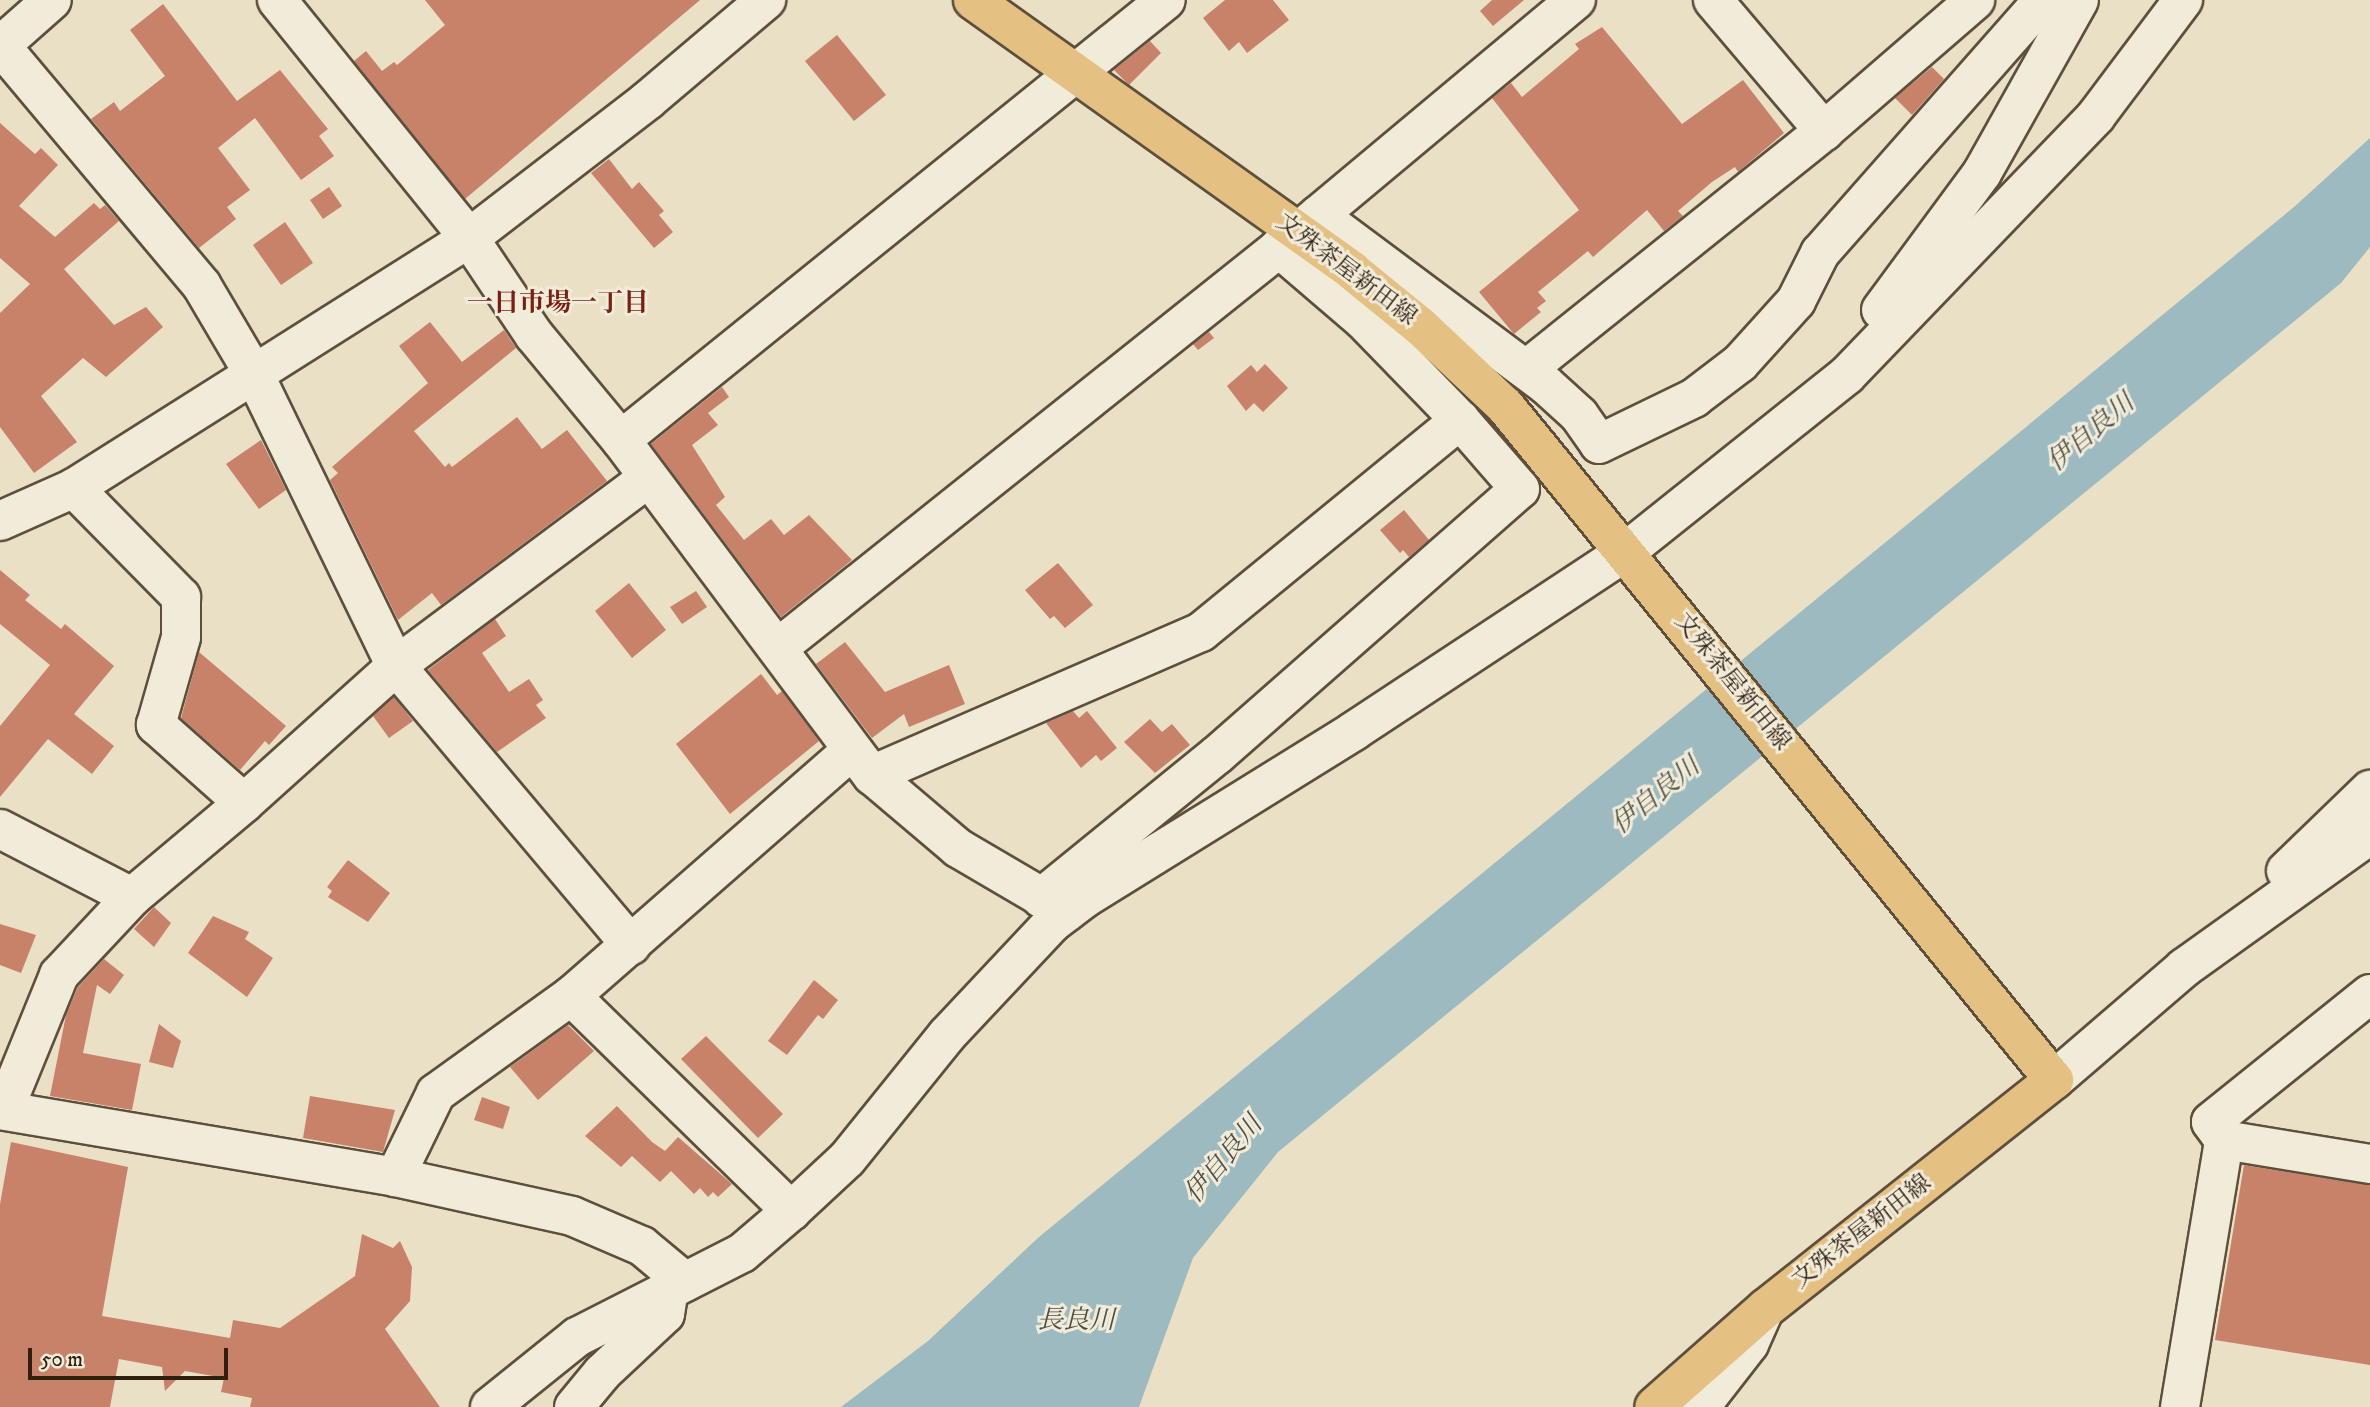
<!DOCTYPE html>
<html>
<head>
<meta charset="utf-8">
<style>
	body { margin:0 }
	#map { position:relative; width:2370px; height:1407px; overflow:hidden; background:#e9e0c6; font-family:"IM FELL DW Pica","Noto Serif JP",serif }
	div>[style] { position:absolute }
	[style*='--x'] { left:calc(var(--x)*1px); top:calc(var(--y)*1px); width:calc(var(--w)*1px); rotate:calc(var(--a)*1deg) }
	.water>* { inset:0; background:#9cbabf }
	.building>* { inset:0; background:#c8826a }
	.roads { filter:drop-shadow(2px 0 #5e4f3c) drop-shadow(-2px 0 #5e4f3c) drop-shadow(0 2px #5e4f3c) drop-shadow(0 -2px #5e4f3c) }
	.minor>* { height:38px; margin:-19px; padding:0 19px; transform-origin:19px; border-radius:19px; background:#f1ebda }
	.major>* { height:38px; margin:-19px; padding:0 19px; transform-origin:19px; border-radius:19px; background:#e4c083 }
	span { translate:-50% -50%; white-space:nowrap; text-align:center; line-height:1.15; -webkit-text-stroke:6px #f1ebda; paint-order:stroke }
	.street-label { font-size:24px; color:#2f1f0e }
	.neighbourhood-label { font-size:26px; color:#7a1f14; font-weight:700 }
	.water-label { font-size:26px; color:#504e43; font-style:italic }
	.scale { position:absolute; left:28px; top:1348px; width:200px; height:32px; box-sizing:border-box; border:4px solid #2f1f0e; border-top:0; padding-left:9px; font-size:21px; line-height:24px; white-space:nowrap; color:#2f1f0e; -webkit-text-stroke:5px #f1ebda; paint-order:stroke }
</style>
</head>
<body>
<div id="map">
	<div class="water">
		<div style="clip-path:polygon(2370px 138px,2370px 247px,2341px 283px,1278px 1152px,1193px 1258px,1139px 1407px,841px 1407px,928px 1341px,1039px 1237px,2294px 207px)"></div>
	</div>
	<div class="building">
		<div style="clip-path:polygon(425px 0,700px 0,465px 199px,354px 61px,366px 51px,382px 71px,394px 62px,397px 65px,445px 25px)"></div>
		<div style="clip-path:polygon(1225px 0,1273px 0,1289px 20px,1247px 53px,1239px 42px,1229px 51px,1203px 18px)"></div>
		<div style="clip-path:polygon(1492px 0,1524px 0,1493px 26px,1480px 11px)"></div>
		<div style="clip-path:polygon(163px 4px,237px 101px,280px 70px,328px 129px,319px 136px,334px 156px,301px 180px,255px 118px,218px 148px,250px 190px,227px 207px,236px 219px,199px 248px,91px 119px,114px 102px,120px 111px,165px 76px,130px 30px)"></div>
		<div style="clip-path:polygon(1602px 27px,1682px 124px,1743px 80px,1784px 133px,1738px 172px,1735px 167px,1712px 182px,1678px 211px,1683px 216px,1664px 231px,1647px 210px,1593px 257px,1588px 251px,1538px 292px,1546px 301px,1537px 308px,1541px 312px,1514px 334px,1479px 292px,1579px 210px,1492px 98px,1511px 83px,1522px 97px,1579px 49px,1575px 44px)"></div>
		<div style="clip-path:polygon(837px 35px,886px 95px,854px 121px,805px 61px)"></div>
		<div style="clip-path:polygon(1150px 41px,1161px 53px,1129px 85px,1114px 70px)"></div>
		<div style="clip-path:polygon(1932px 67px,1944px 79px,1912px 115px,1895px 98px)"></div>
		<div style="clip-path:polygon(0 123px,35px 154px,41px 148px,58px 165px,19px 206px,55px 237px,94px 203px,100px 209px,105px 205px,119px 221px,64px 269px,114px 325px,146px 307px,163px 327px,106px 377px,83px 358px,41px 396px,77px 442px,34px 473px,0 427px,0 313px,30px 284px,0 258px)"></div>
		<div style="clip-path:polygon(609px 159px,632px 189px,639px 182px,664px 211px,659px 215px,673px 232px,654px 248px,591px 173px)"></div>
		<div style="clip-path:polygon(329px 187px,342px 206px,323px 219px,310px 200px)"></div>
		<div style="clip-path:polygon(285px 222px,313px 263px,281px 285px,253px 245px)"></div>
		<div style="clip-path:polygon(430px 322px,462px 362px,504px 330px,516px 348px,414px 431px,445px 467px,449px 463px,452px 467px,517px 417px,542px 449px,567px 430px,607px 481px,441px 605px,432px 593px,398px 620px,330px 480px,338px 473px,332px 467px,428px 383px,399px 346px)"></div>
		<div style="clip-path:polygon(1209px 332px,1214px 338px,1198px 350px,1193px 344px)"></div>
		<div style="clip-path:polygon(1265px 364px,1288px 388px,1263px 412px,1254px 403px,1246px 411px,1227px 386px,1251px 365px,1257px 372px)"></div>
		<div style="clip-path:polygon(722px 387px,729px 397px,708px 413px,718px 425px,692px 445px,725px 497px,716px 505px,744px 540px,771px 519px,784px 535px,809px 515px,852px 560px,781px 617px,651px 444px)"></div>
		<div style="clip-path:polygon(261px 440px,286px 490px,259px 509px,226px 464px)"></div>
		<div style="clip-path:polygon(1404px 510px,1429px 540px,1409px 557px,1403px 550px,1400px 553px,1380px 530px)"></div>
		<div style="clip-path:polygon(1058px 563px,1093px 605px,1065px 628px,1054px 616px,1050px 619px,1025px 590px)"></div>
		<div style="clip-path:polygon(0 570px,30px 595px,25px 600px,61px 629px,65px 624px,114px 666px,74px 714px,114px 746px,92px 774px,48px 739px,0 797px,0 726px,50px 665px,0 624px)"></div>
		<div style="clip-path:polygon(629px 583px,666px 630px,632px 658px,595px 611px)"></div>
		<div style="clip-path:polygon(696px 591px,707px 607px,682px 624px,670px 607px)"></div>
		<div style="clip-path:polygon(495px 619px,506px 636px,482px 653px,509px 692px,529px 679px,543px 700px,536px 705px,546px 718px,497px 752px,428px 670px)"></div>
		<div style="clip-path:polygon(845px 642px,885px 692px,949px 665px,965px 704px,909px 727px,904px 714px,872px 738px,816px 664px)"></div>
		<div style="clip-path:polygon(199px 652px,286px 726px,269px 745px,265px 741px,240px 770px,181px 718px)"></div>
		<div style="clip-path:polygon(761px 674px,777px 695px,782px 691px,819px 741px,730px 814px,676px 744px)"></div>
		<div style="clip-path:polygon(394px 697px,413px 721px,389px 738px,373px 716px)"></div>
		<div style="clip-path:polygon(1073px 711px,1079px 718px,1087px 711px,1117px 748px,1101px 761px,1096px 755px,1081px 768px,1046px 723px)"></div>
		<div style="clip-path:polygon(1150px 719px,1162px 732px,1172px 724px,1190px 745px,1155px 773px,1124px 742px)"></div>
		<div style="clip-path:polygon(348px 860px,390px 893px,368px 922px,328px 897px,332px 891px,327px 887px)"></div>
		<div style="clip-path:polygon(154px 907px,171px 923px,154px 947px,134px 929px)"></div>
		<div style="clip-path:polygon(213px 916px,249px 932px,245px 939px,273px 958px,247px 997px,188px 953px)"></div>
		<div style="clip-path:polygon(0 924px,36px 935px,21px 973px,0 965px)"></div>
		<div style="clip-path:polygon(104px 959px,124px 975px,110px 994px,97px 985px,83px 1053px,141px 1064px,132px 1110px,50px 1096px,66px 1015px,78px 987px)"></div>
		<div style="clip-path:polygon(814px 980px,838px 1000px,823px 1019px,818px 1015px,787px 1055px,768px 1041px)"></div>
		<div style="clip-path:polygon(159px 1024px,181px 1041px,173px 1068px,149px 1062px)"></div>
		<div style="clip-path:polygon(568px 1025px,594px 1051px,538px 1100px,510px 1067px)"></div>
		<div style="clip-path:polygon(706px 1036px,783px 1114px,758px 1138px,681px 1059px)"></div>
		<div style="clip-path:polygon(310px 1096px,395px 1110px,383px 1152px,303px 1138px)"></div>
		<div style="clip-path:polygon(482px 1097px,510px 1107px,503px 1129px,474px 1120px)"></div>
		<div style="clip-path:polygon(617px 1106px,652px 1142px,665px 1151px,678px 1137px,732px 1184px,718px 1197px,713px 1192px,708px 1197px,700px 1188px,694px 1194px,671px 1171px,660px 1182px,632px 1156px,621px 1167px,585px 1136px)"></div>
		<div style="clip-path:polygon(11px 1142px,128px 1167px,102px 1316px,230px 1338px,233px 1320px,280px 1328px,355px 1276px,362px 1234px,393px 1248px,400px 1241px,412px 1267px,410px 1301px,385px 1329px,440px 1407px,250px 1407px,252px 1398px,221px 1392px,224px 1378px,185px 1371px,165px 1391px,162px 1367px,119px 1359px,110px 1407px,0 1407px,0 1204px)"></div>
		<div style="clip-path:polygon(2244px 1165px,2370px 1185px,2370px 1365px,2215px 1340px)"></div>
	</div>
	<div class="roads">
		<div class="minor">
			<div style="--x:277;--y:0;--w:306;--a:51.1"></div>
			<div style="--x:469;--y:238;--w:117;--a:56.2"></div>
			<div style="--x:534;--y:335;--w:136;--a:50.4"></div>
			<div style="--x:621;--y:440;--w:419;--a:53.2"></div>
			<div style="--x:872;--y:775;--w:113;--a:40.3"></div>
			<div style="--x:958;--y:848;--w:126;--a:30.4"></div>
			<div style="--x:1713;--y:0;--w:172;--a:49.7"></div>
			<div style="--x:0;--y:45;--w:314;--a:50"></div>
			<div style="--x:202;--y:286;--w:104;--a:59.5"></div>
			<div style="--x:255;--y:376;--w:322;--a:64.1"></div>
			<div style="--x:396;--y:666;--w:365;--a:49.9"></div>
			<div style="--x:0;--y:46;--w:69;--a:-41.5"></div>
			<div style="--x:1318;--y:215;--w:284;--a:36.7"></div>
			<div style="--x:1546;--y:385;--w:45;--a:42.3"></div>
			<div style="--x:1579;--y:415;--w:35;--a:55"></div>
			<div style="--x:1599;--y:444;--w:106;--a:-25.8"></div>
			<div style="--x:1694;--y:398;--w:58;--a:-37.3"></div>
			<div style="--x:1740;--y:363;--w:84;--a:-47.9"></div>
			<div style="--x:1796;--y:301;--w:54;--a:-63.4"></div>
			<div style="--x:1820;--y:253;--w:337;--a:-48.6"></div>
			<div style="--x:1881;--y:310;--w:170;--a:-53.6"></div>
			<div style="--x:1982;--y:173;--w:198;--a:-60.7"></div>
			<div style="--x:1527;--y:369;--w:381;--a:-38.7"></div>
			<div style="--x:1824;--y:131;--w:200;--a:-40.9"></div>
			<div style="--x:621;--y:440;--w:700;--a:-38.92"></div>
			<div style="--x:0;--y:521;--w:81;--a:-24"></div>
			<div style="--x:74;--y:488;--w:467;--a:-32.3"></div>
			<div style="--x:469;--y:238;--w:226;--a:-37.6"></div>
			<div style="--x:648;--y:100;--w:155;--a:-40.3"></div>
			<div style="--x:779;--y:647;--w:640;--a:-38.59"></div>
			<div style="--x:1279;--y:248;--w:387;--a:-39.9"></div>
			<div style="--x:872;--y:775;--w:359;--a:-23.5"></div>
			<div style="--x:1201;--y:632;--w:335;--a:-39.3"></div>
			<div style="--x:1460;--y:420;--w:139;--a:-134.1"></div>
			<div style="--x:1363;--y:320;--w:111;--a:-139.4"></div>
			<div style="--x:244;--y:803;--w:205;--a:-42"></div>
			<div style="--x:396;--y:666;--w:314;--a:-36.7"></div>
			<div style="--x:0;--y:829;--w:148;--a:27.3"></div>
			<div style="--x:2286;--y:871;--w:117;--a:-44"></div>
			<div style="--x:1041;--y:898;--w:227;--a:-39.1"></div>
			<div style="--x:1217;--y:755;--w:403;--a:-41.3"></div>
			<div style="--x:1520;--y:489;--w:91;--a:-131"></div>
			<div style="--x:2370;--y:994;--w:204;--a:141.2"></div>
			<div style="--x:2211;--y:1122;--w:22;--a:54"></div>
			<div style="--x:2224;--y:1140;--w:148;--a:9.3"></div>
			<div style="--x:571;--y:996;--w:308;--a:44.3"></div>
			<div style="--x:791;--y:1211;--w:76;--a:-42.9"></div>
			<div style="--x:847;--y:1159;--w:159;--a:-51.1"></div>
			<div style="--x:947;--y:1035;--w:154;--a:-46.8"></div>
			<div style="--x:1052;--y:923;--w:41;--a:-37.1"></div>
			<div style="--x:1085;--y:898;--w:317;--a:-31.8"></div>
			<div style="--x:1354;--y:731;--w:323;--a:-33.4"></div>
			<div style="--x:1624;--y:553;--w:285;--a:-38.6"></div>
			<div style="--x:1847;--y:375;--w:359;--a:-46.1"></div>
			<div style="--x:2096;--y:116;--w:145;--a:-53.1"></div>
			<div style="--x:2054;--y:1080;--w:172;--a:-40.7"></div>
			<div style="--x:2184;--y:968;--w:229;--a:-35.6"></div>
			<div style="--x:0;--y:1110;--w:401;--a:9.6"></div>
			<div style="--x:395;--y:1177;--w:181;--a:12.4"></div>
			<div style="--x:572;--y:1216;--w:76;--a:23.2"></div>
			<div style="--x:642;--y:1246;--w:56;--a:39.9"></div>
			<div style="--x:4;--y:1110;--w:146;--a:-67.8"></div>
			<div style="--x:59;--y:975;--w:107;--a:-46.9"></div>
			<div style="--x:132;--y:897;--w:146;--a:-40"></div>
			<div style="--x:244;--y:803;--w:118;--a:-138.4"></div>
			<div style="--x:156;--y:725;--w:91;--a:-74.1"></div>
			<div style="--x:181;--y:637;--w:40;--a:-90"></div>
			<div style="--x:181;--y:597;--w:153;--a:-134.5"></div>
			<div style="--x:395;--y:1177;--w:93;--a:-64"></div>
			<div style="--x:436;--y:1093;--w:166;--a:-35.7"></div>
			<div style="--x:571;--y:996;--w:372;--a:-41.2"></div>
			<div style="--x:490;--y:1407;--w:112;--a:-38.8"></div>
			<div style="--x:577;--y:1337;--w:185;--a:-27"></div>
			<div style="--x:742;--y:1253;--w:65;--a:-40.6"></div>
			<div style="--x:574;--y:1407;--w:44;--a:-50.5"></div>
			<div style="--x:602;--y:1373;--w:86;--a:-43.1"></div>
			<div style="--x:665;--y:1314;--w:24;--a:-81"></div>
			<div style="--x:1700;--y:1407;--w:80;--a:-52.1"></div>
			<div style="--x:1749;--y:1344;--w:34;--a:-66"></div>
			<div style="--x:2180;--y:1407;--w:271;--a:-80.6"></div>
		</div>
		<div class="major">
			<div style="--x:973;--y:0;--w:465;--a:35.5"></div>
			<div style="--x:1351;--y:270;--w:89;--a:39.1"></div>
			<div style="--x:1420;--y:326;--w:117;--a:43.3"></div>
			<div style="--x:1505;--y:406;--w:869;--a:50.84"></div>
			<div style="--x:2054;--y:1080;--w:367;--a:141.6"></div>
			<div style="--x:1766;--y:1308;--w:149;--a:138.5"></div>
		</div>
	</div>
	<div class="street-label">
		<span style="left:1346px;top:270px;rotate:37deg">文殊茶屋新田線</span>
		<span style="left:1732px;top:682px;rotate:51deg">文殊茶屋新田線</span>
		<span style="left:1862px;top:1232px;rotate:-38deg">文殊茶屋新田線</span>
	</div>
	<div class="neighbourhood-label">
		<span style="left:558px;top:304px">一日市場一丁目</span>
	</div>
	<div class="water-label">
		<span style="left:2091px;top:433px;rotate:-40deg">伊自良川</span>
		<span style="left:1656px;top:796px;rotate:-39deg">伊自良川</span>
		<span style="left:1224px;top:1160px;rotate:-50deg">伊自良川</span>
		<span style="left:1076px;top:1321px">長良川</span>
	</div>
	<div class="scale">50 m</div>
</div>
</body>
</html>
